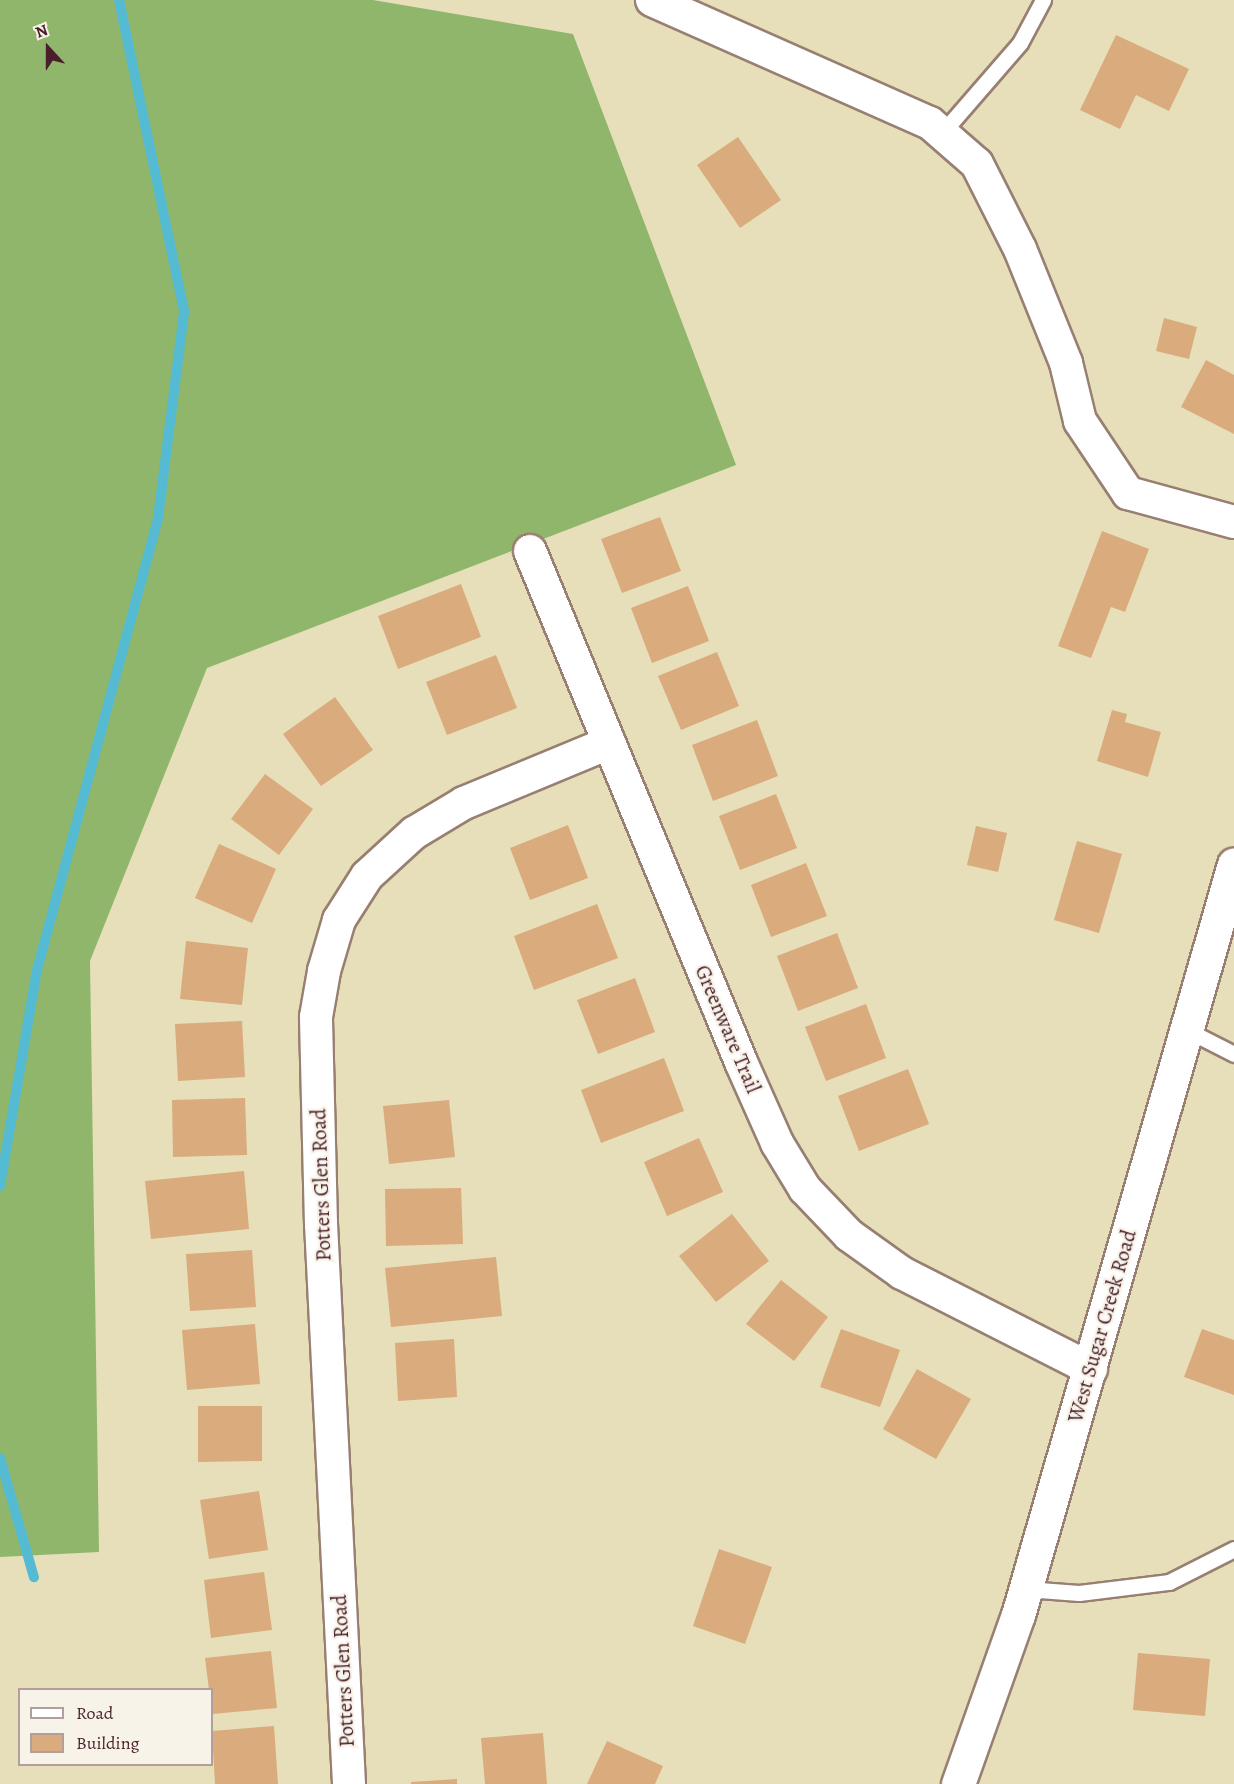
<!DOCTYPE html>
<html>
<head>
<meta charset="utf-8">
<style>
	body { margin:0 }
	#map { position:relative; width:1234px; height:1784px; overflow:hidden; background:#e6dfba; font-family:Alegreya,serif }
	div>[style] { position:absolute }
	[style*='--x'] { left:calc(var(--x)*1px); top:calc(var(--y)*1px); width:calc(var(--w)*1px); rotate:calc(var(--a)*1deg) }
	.forest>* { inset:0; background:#90b66c }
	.stream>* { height:10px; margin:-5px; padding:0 5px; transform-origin:5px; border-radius:5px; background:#55bbd2 }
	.building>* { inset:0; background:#daab7d }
	.roads { filter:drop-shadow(2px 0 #987f72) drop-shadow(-2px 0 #987f72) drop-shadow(0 2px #987f72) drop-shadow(0 -2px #987f72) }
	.lane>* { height:15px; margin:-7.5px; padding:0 7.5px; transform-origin:7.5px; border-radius:7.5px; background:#fff }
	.street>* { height:32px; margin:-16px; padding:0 16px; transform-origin:16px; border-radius:16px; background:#fff }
	.secondary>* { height:33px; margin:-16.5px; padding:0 16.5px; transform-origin:16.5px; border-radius:16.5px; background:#fff }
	span { translate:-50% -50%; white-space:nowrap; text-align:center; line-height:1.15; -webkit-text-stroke:4.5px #f7f3e8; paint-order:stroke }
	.street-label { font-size:21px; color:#4a1f2b }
	.legend { position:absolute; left:18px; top:1688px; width:195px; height:78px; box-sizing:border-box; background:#f7f3e8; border:2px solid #b29e9c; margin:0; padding:8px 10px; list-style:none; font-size:18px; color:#4a1f2b }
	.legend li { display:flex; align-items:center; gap:12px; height:30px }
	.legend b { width:30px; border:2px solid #b29e9c }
	.north { position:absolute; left:18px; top:18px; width:60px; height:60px; -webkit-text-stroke:4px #f7f3e8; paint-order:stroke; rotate:339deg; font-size:16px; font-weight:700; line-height:24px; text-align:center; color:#4a1f2b }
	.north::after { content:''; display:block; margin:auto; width:21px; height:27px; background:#4a1f2b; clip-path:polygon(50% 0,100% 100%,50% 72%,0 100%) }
</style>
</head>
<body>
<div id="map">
	<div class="forest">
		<div style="clip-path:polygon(0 0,373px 0,573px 34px,736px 465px,207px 668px,90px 961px,99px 1552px,0 1557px)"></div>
	</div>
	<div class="stream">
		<div style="--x:0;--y:1186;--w:219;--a:-80.3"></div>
		<div style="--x:37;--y:970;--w:468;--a:-75"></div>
		<div style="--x:158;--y:518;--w:209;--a:-82.8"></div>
		<div style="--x:184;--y:311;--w:318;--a:-101.8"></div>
		<div style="--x:0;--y:1458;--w:124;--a:74.1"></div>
	</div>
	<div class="building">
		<div style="clip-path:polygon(1116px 35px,1189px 69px,1169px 111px,1136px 95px,1120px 129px,1080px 110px)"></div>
		<div style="clip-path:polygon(738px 137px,781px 200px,740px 228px,697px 165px)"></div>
		<div style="clip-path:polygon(1164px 318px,1197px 327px,1189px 359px,1156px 351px)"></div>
		<div style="clip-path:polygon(1206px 360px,1234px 375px,1234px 434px,1181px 407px)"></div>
		<div style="clip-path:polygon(660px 517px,681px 571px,622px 593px,601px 539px)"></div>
		<div style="clip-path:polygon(1102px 531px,1149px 549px,1125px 612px,1111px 607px,1091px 658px,1058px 646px)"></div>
		<div style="clip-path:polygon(461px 584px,481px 637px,398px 669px,378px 616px)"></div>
		<div style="clip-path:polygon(688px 586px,709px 641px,652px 663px,631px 608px)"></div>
		<div style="clip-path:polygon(717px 652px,739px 706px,681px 730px,658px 676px)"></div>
		<div style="clip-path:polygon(496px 655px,517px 708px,447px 735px,426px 682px)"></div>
		<div style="clip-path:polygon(335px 697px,373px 750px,321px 786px,283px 734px)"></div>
		<div style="clip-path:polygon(1112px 710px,1127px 714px,1125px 722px,1161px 732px,1148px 777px,1097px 761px)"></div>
		<div style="clip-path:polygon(757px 720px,778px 776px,713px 801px,692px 745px)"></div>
		<div style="clip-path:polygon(265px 774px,313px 809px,279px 855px,231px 819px)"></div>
		<div style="clip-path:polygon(776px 794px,797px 848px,740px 870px,719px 816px)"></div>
		<div style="clip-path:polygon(568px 825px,588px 878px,530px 900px,510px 848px)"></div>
		<div style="clip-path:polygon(976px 826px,1007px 833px,998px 872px,967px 865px)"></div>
		<div style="clip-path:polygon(1077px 841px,1122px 854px,1099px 933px,1054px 920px)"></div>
		<div style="clip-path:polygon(219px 844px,276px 869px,252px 923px,195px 898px)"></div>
		<div style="clip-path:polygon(806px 863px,827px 916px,771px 937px,751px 885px)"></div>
		<div style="clip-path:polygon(597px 904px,618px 958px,534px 990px,514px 936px)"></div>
		<div style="clip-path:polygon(837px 933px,858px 988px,798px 1011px,777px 956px)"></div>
		<div style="clip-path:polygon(186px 941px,248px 948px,242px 1005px,180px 999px)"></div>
		<div style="clip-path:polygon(635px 978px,655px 1032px,598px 1054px,577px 1000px)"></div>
		<div style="clip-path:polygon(866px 1004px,886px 1058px,826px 1081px,805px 1027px)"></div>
		<div style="clip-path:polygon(242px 1021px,245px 1077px,178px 1081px,175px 1024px)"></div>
		<div style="clip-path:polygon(664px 1058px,684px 1111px,601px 1143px,581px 1090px)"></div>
		<div style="clip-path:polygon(908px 1069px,929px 1124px,859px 1151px,838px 1096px)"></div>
		<div style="clip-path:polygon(245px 1098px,247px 1155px,173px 1157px,172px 1100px)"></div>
		<div style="clip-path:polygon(449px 1100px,455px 1157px,389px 1164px,383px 1106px)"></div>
		<div style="clip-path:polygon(699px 1138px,723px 1192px,667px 1216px,644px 1162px)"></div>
		<div style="clip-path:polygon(244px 1171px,249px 1229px,151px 1239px,145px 1181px)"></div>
		<div style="clip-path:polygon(461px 1188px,463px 1244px,386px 1246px,385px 1189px)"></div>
		<div style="clip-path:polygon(732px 1214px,769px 1261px,716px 1302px,679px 1256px)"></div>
		<div style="clip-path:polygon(252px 1250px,256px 1307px,190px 1311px,186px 1254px)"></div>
		<div style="clip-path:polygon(496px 1257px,502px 1316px,391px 1327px,385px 1268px)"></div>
		<div style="clip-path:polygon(781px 1280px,828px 1317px,794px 1361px,746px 1324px)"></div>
		<div style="clip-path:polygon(255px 1324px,260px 1384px,187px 1390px,182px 1330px)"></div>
		<div style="clip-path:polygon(841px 1329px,900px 1350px,880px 1407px,820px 1387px)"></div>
		<div style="clip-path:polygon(1202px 1329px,1234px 1340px,1234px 1395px,1184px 1377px)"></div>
		<div style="clip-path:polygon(454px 1339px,457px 1397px,398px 1401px,395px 1343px)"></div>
		<div style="clip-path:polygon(917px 1369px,971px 1399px,936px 1459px,883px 1429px)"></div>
		<div style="clip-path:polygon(198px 1406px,262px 1406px,262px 1461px,198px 1462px)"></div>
		<div style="clip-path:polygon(259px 1491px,268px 1550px,209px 1559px,200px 1500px)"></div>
		<div style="clip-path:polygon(719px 1549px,772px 1567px,745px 1644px,693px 1626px)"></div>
		<div style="clip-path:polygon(264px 1572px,272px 1630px,211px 1638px,204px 1580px)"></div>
		<div style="clip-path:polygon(271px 1651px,277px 1708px,212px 1714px,205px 1658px)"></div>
		<div style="clip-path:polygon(1138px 1653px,1210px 1659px,1205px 1716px,1133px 1710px)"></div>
		<div style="clip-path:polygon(274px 1726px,278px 1784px,215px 1784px,212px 1731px)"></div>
		<div style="clip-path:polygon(543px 1733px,547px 1784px,485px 1784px,481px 1738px)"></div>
		<div style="clip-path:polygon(607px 1741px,663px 1766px,655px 1784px,587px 1784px)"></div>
		<div style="clip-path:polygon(457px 1779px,457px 1784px,411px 1784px,411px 1782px)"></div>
	</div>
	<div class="roads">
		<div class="lane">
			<div style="--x:942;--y:133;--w:119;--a:-49.1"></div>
			<div style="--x:1020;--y:43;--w:49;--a:-61.9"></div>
			<div style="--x:1185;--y:1029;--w:55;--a:27"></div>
			<div style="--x:1026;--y:1589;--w:53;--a:4.3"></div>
			<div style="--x:1079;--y:1593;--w:91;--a:-7"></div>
			<div style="--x:1169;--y:1582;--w:73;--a:-26.9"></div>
		</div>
		<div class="street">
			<div style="--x:652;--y:0;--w:304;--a:23.9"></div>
			<div style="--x:930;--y:123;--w:62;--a:41.1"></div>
			<div style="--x:977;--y:164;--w:95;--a:63.2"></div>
			<div style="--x:1020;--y:249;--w:123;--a:68"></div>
			<div style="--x:1066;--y:363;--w:60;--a:76.4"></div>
			<div style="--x:1080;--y:421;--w:87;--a:56.3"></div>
			<div style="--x:1128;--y:493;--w:110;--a:15.3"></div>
			<div style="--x:530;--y:551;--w:553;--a:67.56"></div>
			<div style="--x:741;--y:1062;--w:89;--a:66"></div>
			<div style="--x:777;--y:1143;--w:54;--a:58.7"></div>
			<div style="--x:805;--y:1189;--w:64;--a:46.3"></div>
			<div style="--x:849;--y:1235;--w:65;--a:35.6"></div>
			<div style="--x:902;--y:1273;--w:212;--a:26.9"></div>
			<div style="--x:349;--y:1784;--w:561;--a:-92.86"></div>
			<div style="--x:321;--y:1224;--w:207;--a:-91.4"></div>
			<div style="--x:316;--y:1017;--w:47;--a:-80.1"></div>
			<div style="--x:324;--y:971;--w:53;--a:-73.6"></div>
			<div style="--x:339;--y:920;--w:52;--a:-57.5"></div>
			<div style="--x:367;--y:876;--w:64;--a:-42.5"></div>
			<div style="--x:414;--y:833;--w:58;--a:-31"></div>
			<div style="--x:464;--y:803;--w:157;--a:-22.5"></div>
		</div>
		<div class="secondary">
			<div style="--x:958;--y:1784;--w:179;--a:-70.5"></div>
			<div style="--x:1018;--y:1615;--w:781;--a:-73.95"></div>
		</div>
	</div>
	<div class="street-label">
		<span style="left:728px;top:1029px;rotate:67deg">Greenware Trail</span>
		<span style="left:321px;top:1185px;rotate:-92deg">Potters Glen Road</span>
		<span style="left:1102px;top:1326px;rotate:-74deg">West Sugar Creek Road</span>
		<span style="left:343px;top:1671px;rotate:-93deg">Potters Glen Road</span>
	</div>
	<ul class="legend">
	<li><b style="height:8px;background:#fff"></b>Road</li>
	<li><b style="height:16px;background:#daab7d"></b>Building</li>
	</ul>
	<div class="north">N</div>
</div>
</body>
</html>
